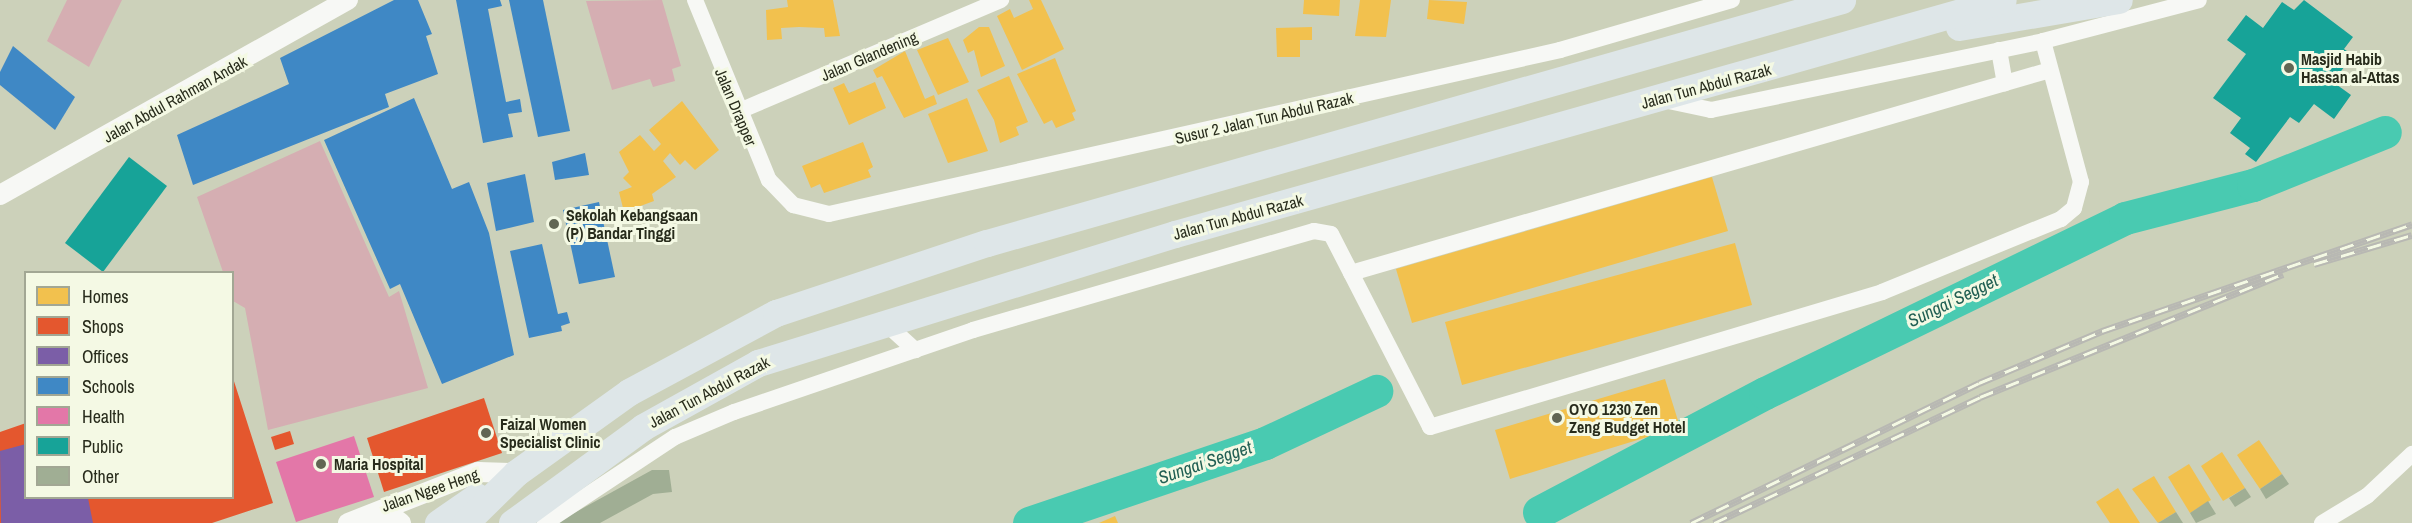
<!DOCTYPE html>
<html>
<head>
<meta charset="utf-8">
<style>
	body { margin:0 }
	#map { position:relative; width:2412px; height:523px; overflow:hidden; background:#ccd1ba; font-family:"Archivo Narrow",sans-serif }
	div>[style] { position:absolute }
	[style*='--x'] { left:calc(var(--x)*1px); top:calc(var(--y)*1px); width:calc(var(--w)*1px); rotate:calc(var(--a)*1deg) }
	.green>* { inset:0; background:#d5aeb2 }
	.homes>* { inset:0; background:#f2c14e }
	.shops>* { inset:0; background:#e4572e }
	.offices>* { inset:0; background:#7b5ea7 }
	.schools>* { inset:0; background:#3f88c5 }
	.health>* { inset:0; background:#e377a8 }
	.public>* { inset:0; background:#17a398 }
	.river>* { height:33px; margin:-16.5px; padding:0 16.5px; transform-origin:16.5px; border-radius:16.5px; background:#49cab1 }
	.building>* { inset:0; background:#a0ae94 }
	.minor>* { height:16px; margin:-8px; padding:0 8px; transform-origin:8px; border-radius:8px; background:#f7f8f5 }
	.tertiary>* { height:20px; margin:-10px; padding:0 10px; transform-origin:10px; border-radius:10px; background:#f7f8f5 }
	.trunk>* { height:27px; margin:-13.5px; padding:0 13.5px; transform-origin:13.5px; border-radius:13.5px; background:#dee6e8 }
	.rail>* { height:7px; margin-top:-3.5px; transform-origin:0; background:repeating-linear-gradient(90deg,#f4f9e4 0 14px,#b8b8b3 0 28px); box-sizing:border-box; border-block:2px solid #b8b8b3 }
	.dots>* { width:16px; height:16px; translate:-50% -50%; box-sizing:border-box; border:3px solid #f4f9e4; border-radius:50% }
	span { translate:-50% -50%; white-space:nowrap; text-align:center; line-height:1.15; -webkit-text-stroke:6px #f4f9e4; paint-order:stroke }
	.street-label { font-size:16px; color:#282c1c }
	.poi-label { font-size:16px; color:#282c1c; font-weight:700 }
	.left { translate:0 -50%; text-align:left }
	.water-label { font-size:18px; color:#215f53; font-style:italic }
	.legend { position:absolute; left:24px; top:271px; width:210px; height:228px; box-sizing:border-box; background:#f4f9e4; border:2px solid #a2a794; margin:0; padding:8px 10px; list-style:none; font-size:18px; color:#282c1c }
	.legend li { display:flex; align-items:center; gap:12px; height:30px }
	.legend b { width:30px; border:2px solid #a2a794 }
</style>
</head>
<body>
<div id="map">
	<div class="green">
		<div style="clip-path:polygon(67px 0,122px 0,89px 67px,47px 41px)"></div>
		<div style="clip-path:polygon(662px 0,681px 66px,672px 69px,675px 81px,653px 87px,650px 79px,612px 90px,586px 1px)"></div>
		<div style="clip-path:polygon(320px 141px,389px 297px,399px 291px,428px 388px,268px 430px,245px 308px,233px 301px,232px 272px,223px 272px,197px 197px)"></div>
	</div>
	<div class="homes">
		<div style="clip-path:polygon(787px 0,833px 0,840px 36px,825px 37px,824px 28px,799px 27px,781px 28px,782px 39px,767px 40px,766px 10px,788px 7px)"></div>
		<div style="clip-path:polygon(1029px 0,1041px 0,1064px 49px,1022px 70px,997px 16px,1010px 9px,1014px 18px,1033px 9px)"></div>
		<div style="clip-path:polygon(1304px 0,1340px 0,1339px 16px,1303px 14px)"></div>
		<div style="clip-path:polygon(1360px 0,1391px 0,1386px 37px,1355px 36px)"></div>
		<div style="clip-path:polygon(1429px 0,1467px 2px,1464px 24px,1427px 19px)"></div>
		<div style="clip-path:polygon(979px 27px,989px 27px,1005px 66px,981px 77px,974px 50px,968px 53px,963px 40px)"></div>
		<div style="clip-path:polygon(1312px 27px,1312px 40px,1300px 40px,1300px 57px,1277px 57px,1276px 28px)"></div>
		<div style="clip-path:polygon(948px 38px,969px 82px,938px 95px,917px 50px)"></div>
		<div style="clip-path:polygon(905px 51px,925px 99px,934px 95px,937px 104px,904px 118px,882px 76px,877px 78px,873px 70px)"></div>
		<div style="clip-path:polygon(1055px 58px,1076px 111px,1072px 113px,1075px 120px,1056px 128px,1052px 120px,1044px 124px,1017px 74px)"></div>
		<div style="clip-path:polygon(1009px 76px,1028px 122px,1016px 127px,1019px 135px,1000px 143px,994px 120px,977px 90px)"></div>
		<div style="clip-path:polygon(875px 82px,886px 108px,849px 125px,833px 88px,844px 83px,849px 93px)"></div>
		<div style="clip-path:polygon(967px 98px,988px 151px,948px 163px,928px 114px)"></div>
		<div style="clip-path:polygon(682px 101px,719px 150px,695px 170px,685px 160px,680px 165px,670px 153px,663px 161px,676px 177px,652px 194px,654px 201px,624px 212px,619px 192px,632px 187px,623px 178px,629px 172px,619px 152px,640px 135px,654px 151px,661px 144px,649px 130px)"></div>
		<div style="clip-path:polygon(863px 142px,873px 167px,868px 170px,871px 177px,824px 193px,820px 184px,811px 188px,802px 166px)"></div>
		<div style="clip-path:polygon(1712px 177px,1728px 231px,1412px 323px,1396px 269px)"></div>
		<div style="clip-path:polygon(1735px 243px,1752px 305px,1462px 385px,1445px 322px)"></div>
		<div style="clip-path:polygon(1665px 379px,1680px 427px,1510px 479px,1495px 430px)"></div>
		<div style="clip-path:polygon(232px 406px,249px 454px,232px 489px)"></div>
		<div style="clip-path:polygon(2259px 440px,2282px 474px,2260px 489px,2237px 455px)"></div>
		<div style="clip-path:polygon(2222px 452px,2245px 488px,2223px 501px,2201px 466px)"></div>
		<div style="clip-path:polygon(2189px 464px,2211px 500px,2190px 513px,2168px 477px)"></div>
		<div style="clip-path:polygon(2154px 476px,2176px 512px,2158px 523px,2132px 489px)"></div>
		<div style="clip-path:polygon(2118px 488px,2140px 523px,2110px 523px,2096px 502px)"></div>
		<div style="clip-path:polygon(171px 498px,228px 498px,219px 516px,194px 523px,185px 523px,179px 509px,167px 504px)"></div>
		<div style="clip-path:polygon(1115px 516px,1118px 523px,1099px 523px)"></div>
	</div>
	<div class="shops">
		<div style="clip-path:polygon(232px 375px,273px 503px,212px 523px,0 523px,0 432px,26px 423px,26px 498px,232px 498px)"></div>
		<div style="clip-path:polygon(484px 398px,502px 453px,384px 492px,367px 438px)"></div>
		<div style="clip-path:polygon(290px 431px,294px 444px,275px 450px,271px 437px)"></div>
	</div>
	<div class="offices">
		<div style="clip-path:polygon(26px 444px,26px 498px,88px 498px,93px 523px,1px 523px,0 451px)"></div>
	</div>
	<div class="schools">
		<div style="clip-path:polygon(394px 0,418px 0,432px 34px,426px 36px,438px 74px,385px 94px,389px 107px,193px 185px,177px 135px,289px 84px,280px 58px)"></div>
		<div style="clip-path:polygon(456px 0,500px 0,502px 6px,488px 9px,506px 102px,520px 99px,522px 112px,508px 114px,513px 137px,483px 143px)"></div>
		<div style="clip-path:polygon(509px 0,543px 0,570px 131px,538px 137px)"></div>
		<div style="clip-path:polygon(13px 46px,75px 97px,55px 130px,0 85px,0 72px)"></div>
		<div style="clip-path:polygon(414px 98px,452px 189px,469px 182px,489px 233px,514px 355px,442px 384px,400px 284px,390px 289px,324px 140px)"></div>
		<div style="clip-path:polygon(585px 153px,589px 175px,555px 180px,552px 162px)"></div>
		<div style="clip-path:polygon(525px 174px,534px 222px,496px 231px,487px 183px)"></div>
		<div style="clip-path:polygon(599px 202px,615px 277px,579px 284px,563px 210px)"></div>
		<div style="clip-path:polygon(542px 244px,558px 314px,567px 312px,570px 323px,561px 326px,562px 331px,529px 338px,510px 251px)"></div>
	</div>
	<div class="health">
		<div style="clip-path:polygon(354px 436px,374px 497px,296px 522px,276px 462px)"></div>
	</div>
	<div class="public">
		<div style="clip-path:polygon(2304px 0,2353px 37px,2344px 49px,2353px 55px,2333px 82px,2351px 95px,2334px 119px,2314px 104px,2299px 123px,2290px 117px,2256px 162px,2245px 154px,2250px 148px,2230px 133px,2241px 118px,2213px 98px,2246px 54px,2227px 40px,2246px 15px,2263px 28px,2282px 2px,2294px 10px)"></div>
		<div style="clip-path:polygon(129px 157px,167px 186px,103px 272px,65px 243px)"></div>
	</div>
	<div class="river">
		<div style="--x:1539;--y:512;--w:255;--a:-27.8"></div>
		<div style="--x:1765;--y:393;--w:400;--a:-25.9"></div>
		<div style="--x:2125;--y:218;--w:132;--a:-14.5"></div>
		<div style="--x:2253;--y:185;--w:142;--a:-21.9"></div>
		<div style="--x:1029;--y:523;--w:249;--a:-18.7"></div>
		<div style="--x:1265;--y:443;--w:123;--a:-25.1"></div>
	</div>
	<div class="building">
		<div style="clip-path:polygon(652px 470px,669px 470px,672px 492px,653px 494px,600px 523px,556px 523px)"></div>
		<div style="clip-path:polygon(2282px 474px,2289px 484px,2266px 499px,2260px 489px)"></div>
		<div style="clip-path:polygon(2245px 488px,2251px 497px,2235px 507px,2229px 498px)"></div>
		<div style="clip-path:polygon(2208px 501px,2216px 514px,2196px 523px,2190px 513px)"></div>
		<div style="clip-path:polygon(2176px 512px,2183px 523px,2158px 523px)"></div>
	</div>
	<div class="minor">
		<div style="--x:695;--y:0;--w:195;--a:67.7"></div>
		<div style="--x:769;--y:180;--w:35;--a:46"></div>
		<div style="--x:793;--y:205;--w:37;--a:14"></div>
		<div style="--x:829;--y:214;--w:749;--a:-12.64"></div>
		<div style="--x:1560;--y:50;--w:179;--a:-16.2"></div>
		<div style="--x:1999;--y:50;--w:34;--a:80"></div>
		<div style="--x:1659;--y:99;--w:53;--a:11.9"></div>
		<div style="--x:1711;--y:110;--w:339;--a:-11.7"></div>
		<div style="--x:2043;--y:41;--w:161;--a:-14.7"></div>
		<div style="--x:737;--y:112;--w:287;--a:-23"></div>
		<div style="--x:1351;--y:273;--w:728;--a:-16.19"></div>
		<div style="--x:882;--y:320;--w:45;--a:42.3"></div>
		<div style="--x:545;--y:523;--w:156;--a:-33.5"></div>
		<div style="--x:675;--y:437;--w:64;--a:-23"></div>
		<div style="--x:734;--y:412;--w:253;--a:-18.9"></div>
		<div style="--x:973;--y:330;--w:355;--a:-16.2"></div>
		<div style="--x:1314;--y:231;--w:17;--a:10"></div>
		<div style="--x:1331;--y:234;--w:217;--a:62.8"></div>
		<div style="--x:1430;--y:427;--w:472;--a:-16.6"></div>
		<div style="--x:1882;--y:292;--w:193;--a:-22.2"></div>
		<div style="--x:2061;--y:219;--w:17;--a:-40"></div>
		<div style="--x:2074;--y:208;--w:27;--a:-75"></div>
		<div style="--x:2081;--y:182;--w:146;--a:-105.1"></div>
		<div style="--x:2322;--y:523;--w:52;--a:-31"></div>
		<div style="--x:2367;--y:496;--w:62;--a:-43"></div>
	</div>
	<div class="tertiary">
		<div style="--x:0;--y:195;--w:399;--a:-29.3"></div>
		<div style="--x:367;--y:518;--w:26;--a:-2"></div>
		<div style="--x:393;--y:517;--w:10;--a:37"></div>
		<div style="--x:348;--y:523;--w:140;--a:-21.4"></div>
		<div style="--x:478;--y:472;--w:38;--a:2"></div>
	</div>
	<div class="trunk">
		<div style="--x:1959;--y:27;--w:162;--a:-9.6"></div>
		<div style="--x:438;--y:523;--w:47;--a:-34.7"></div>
		<div style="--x:465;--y:523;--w:71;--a:-44.4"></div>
		<div style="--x:516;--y:473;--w:139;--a:-35.6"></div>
		<div style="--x:629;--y:392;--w:167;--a:-28.3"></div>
		<div style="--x:776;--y:313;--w:222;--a:-18.4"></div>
		<div style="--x:987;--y:243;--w:889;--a:-15.87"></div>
		<div style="--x:512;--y:523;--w:162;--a:-36.2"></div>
		<div style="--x:643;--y:427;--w:132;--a:-29.1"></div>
		<div style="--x:758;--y:363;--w:436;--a:-17.2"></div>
		<div style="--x:1175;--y:234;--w:860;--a:-15.78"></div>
	</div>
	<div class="rail">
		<div style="--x:2314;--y:264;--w:102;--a:-16.5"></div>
		<div style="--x:1691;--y:523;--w:320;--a:-25.9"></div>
		<div style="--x:1979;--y:383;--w:134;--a:-22.9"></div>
		<div style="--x:2102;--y:331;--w:328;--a:-19"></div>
		<div style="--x:1714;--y:523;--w:294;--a:-25.3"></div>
		<div style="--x:1980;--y:397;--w:327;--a:-22.1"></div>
	</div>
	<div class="dots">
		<div style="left:2289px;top:68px;background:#616653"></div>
		<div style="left:554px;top:224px;background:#616653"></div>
		<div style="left:1557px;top:418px;background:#616653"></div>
		<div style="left:486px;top:433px;background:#616653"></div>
		<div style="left:321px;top:464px;background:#616653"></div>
	</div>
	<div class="street-label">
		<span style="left:869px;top:56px;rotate:-23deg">Jalan Glandening</span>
		<span style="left:1706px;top:86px;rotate:-15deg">Jalan Tun Abdul Razak</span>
		<span style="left:175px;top:99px;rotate:-29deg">Jalan Abdul Rahman Andak</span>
		<span style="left:736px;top:107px;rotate:67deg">Jalan Drapper</span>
		<span style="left:1264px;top:118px;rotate:-13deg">Susur 2 Jalan Tun Abdul Razak</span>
		<span style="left:1238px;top:217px;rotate:-15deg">Jalan Tun Abdul Razak</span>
		<span style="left:709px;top:392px;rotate:-28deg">Jalan Tun Abdul Razak</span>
		<span style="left:430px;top:490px;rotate:-19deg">Jalan Ngee Heng</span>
	</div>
	<div class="poi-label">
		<span class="left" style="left:2301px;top:68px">Masjid Habib<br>Hassan al-Attas</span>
		<span class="left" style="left:566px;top:224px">Sekolah Kebangsaan<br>(P) Bandar Tinggi</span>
		<span class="left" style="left:1569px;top:418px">OYO 1230 Zen<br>Zeng Budget Hotel</span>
		<span class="left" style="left:500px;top:433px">Faizal Women<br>Specialist Clinic</span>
		<span class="left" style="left:334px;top:464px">Maria Hospital</span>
	</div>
	<div class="water-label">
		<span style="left:1953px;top:301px;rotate:-26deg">Sungai Segget</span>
		<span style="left:1205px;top:463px;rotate:-19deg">Sungai Segget</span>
	</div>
	<ul class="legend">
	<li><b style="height:16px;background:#f2c14e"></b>Homes</li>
	<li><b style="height:16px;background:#e4572e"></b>Shops</li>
	<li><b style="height:16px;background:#7b5ea7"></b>Offices</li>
	<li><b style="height:16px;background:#3f88c5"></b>Schools</li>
	<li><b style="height:16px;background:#e377a8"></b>Health</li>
	<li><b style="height:16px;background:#17a398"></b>Public</li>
	<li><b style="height:16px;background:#a0ae94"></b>Other</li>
	</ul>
</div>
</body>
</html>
